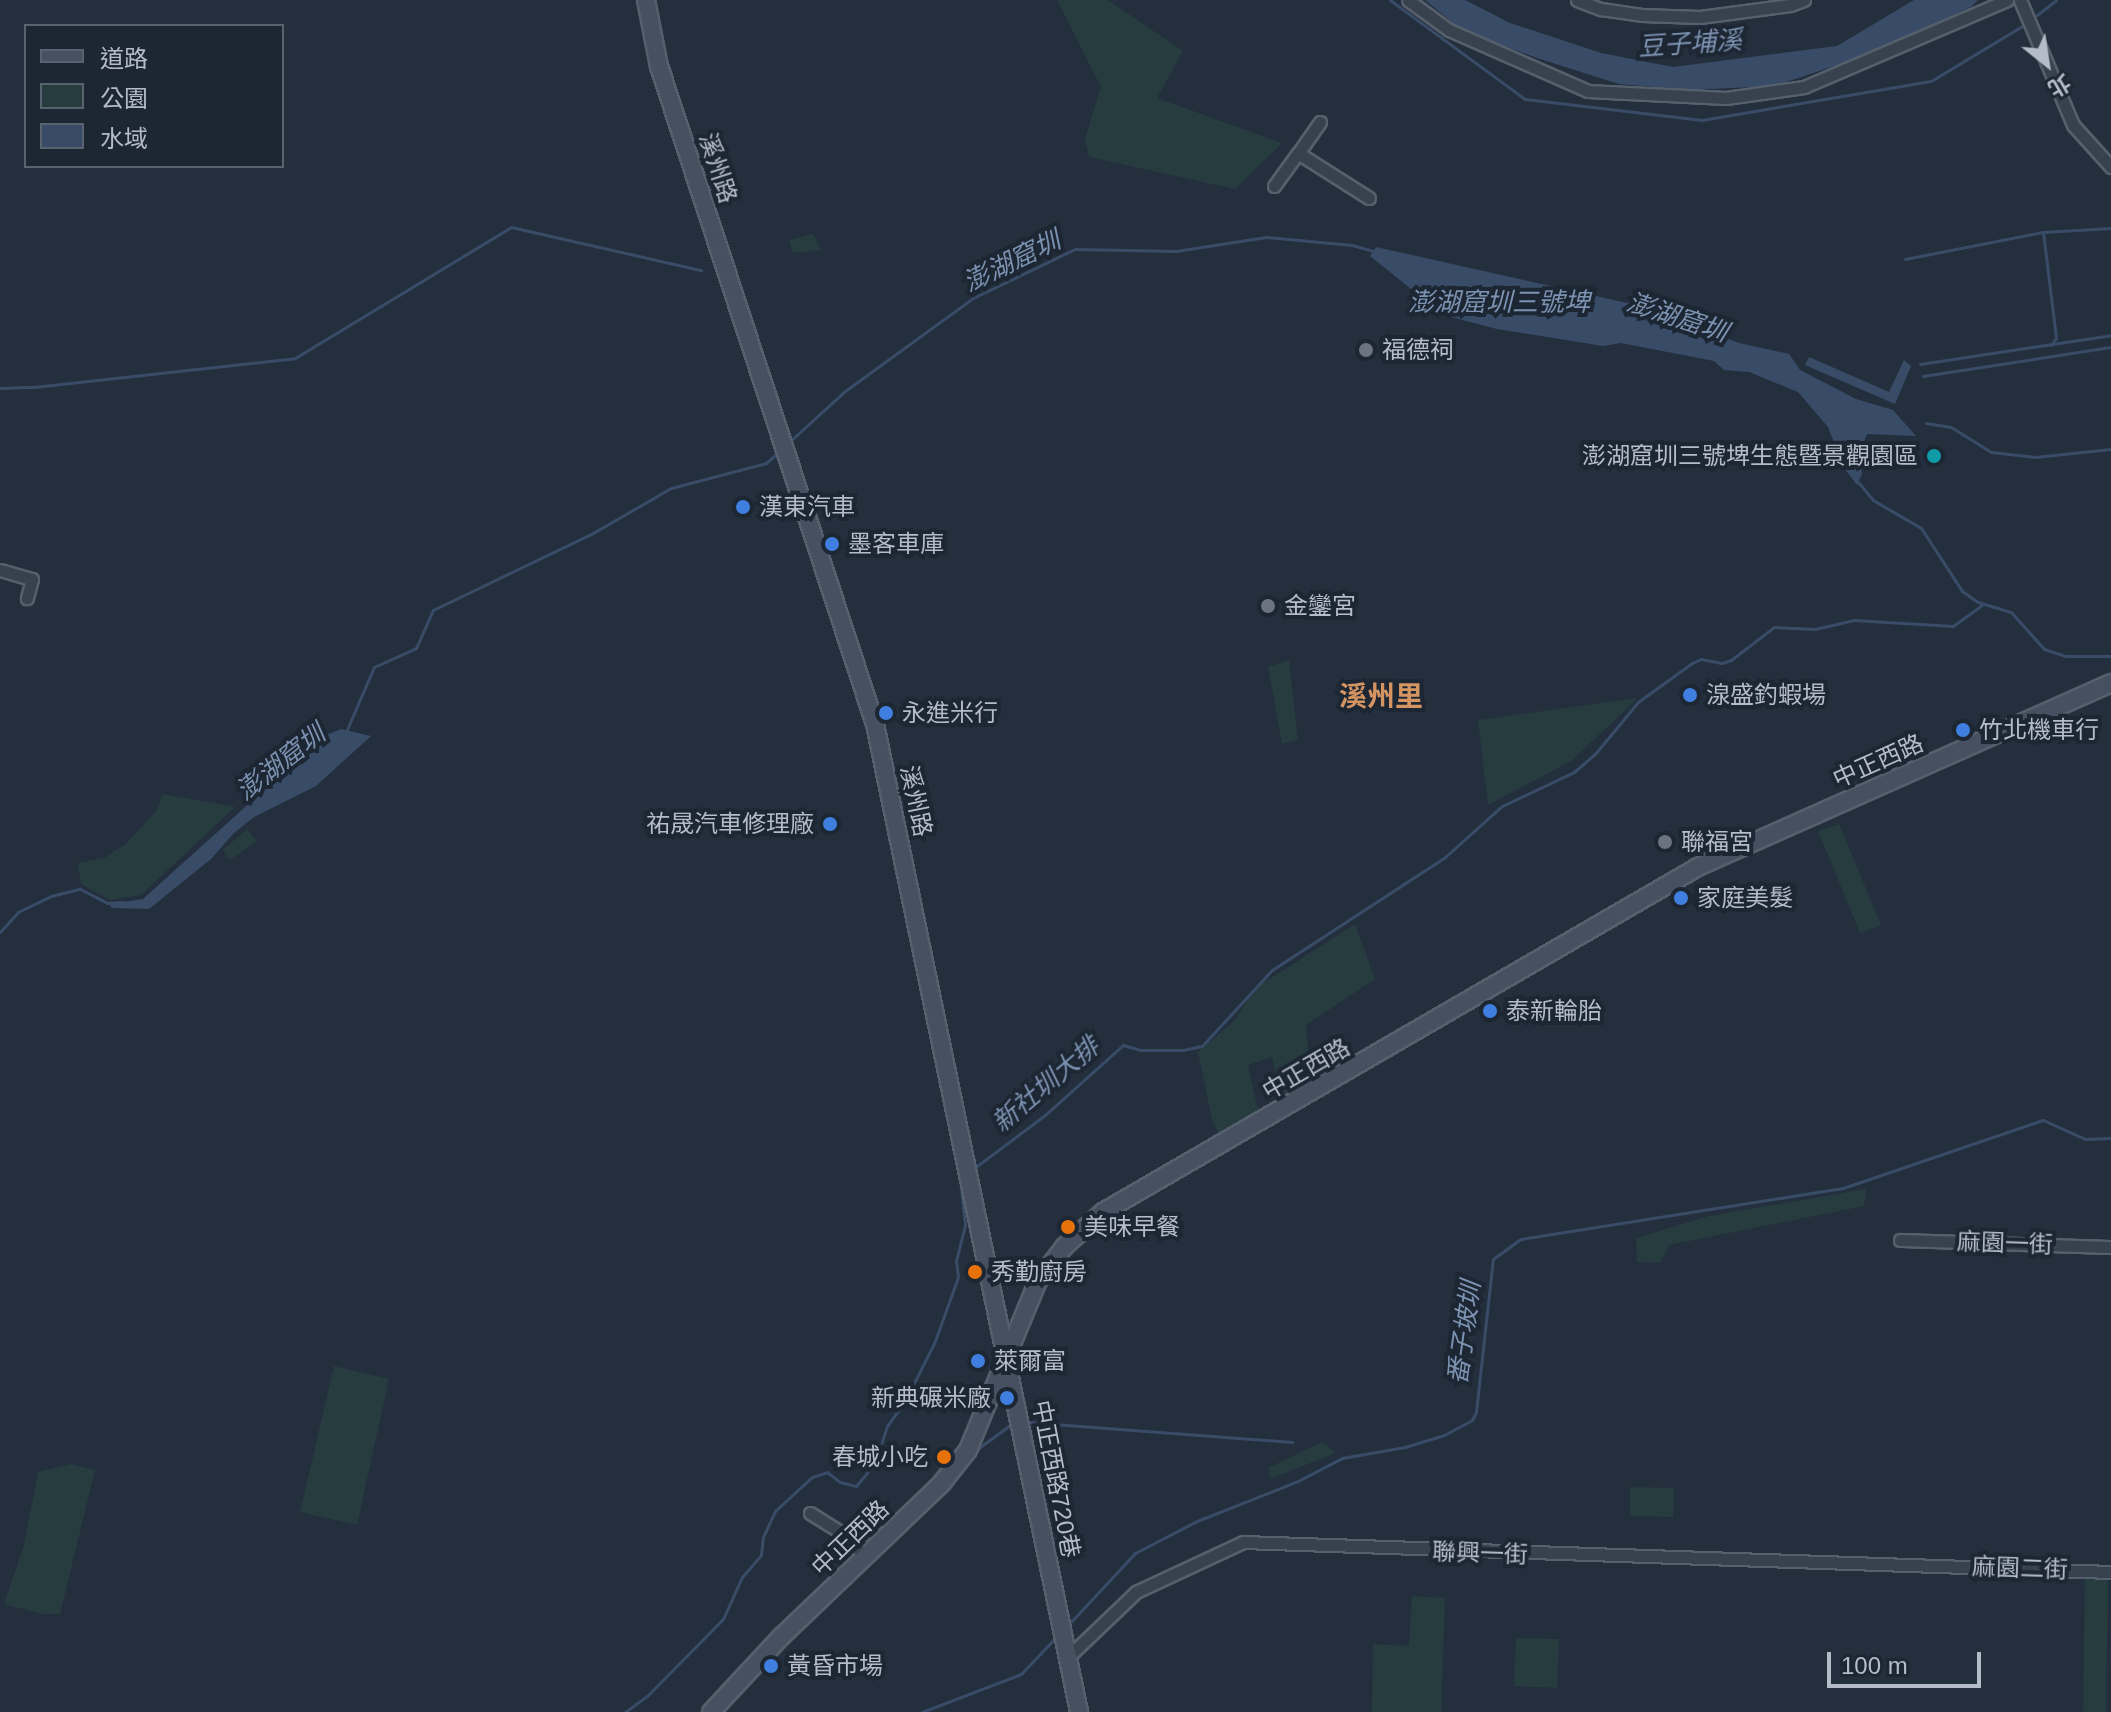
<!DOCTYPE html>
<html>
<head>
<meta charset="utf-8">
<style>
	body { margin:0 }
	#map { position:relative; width:2111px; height:1712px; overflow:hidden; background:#242f3e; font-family:Arial,"Noto Sans TC",sans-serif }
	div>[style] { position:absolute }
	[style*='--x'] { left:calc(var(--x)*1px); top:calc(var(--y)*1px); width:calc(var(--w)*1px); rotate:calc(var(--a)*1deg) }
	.green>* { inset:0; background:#263c3f }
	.water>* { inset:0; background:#394c67 }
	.stream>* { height:3px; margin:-1.5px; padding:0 1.5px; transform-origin:1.5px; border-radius:1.5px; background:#394c67 }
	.roads { filter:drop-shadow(2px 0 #565f6c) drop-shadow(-2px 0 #565f6c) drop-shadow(0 2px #565f6c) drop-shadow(0 -2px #565f6c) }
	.street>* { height:11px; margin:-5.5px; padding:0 5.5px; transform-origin:5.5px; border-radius:5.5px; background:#38414e }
	.secondary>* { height:16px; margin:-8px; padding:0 8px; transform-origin:8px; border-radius:8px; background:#465061 }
	.dots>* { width:22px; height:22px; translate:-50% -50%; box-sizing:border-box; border:4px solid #1d2633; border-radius:50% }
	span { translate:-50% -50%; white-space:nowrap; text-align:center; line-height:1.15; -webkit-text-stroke:8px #1d2633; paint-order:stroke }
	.street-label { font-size:24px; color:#b4bcc9 }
	.poi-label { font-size:24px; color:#b4bcc9 }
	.left { translate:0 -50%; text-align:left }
	.right { translate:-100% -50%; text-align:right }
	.water-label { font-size:26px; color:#7c92b1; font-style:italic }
	.quarter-label { font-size:28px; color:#d59563; font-weight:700 }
	.legend { position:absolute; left:24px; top:24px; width:260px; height:144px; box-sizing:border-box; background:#1d2633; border:2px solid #59626f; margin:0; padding:10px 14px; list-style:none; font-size:24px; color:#b4bcc9 }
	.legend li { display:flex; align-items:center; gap:16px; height:40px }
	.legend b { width:40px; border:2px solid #59626f }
	.north { position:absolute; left:2007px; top:24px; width:80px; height:80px; -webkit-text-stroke:6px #1d2633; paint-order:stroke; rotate:150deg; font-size:22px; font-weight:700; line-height:32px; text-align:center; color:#b4bcc9 }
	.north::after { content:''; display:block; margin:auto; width:28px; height:36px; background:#b4bcc9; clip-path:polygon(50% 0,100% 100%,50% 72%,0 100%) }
	.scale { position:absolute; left:1827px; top:1652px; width:154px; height:36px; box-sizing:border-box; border:4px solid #b4bcc9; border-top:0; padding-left:10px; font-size:24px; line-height:28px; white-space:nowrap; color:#b4bcc9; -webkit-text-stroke:6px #1d2633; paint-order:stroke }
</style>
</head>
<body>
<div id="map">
	<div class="green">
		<div style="clip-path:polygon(1057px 0,1108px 0,1183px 51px,1157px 98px,1282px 143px,1235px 189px,1089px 157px,1085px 139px,1101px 87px)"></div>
		<div style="clip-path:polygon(813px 234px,821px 250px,793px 253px,789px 240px)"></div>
		<div style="clip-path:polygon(1289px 660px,1298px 740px,1282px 744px,1268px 667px)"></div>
		<div style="clip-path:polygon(1638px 698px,1571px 761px,1488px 805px,1478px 720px)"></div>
		<div style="clip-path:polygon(163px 794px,235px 807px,141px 895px,110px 900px,81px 884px,78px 863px,104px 858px,126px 844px,156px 811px)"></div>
		<div style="clip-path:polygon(1839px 824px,1881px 925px,1860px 933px,1818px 831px)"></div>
		<div style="clip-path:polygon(247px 829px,257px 841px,230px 860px,223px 850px)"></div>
		<div style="clip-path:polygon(1355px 924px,1375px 979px,1306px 1025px,1311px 1082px,1281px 1098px,1272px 1057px,1248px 1065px,1258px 1110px,1219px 1134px,1212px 1119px,1198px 1052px,1236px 1019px,1254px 989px)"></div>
		<div style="clip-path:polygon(1866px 1189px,1864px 1206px,1669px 1245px,1660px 1263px,1637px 1262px,1636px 1238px,1709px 1216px)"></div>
		<div style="clip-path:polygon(334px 1366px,389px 1379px,357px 1525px,300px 1512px)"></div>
		<div style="clip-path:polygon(1322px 1442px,1336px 1453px,1270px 1479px,1268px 1468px)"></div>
		<div style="clip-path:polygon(71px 1464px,95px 1470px,60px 1614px,42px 1614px,4px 1604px,24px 1545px,38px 1472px)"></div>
		<div style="clip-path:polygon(1630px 1487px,1674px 1488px,1673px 1517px,1630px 1516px)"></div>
		<div style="clip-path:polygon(2085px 1577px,2108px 1577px,2106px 1712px,2083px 1712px)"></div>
		<div style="clip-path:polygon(1412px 1596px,1445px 1598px,1441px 1712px,1372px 1712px,1373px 1644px,1409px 1646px)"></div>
		<div style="clip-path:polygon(1516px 1638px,1559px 1639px,1557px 1688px,1514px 1686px)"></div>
	</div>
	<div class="water">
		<div style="clip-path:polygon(1425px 0,1465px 0,1510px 23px,1601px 53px,1673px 67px,1837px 46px,1914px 0,1978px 0,1971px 7px,1858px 58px,1774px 86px,1689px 90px,1619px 84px,1537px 58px,1462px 30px)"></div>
		<div style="clip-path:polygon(1376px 247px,1681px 315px,1707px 331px,1739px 343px,1789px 354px,1800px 370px,1856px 399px,1893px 410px,1916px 436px,1867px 434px,1860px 451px,1862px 474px,1857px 485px,1844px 468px,1828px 427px,1798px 392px,1749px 372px,1724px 370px,1714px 361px,1621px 343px,1603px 346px,1497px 329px,1451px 317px,1444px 301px,1416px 293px,1370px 256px)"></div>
		<div style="clip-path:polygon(1809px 357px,1889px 392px,1904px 360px,1911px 366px,1895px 404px,1805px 365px)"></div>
		<div style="clip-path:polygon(341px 729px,371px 736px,316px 786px,254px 817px,234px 833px,211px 859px,149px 909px,112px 908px,109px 904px,143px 899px,324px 736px)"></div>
	</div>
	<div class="stream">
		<div style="--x:1390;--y:0;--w:167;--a:36.3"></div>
		<div style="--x:1525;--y:99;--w:178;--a:6.8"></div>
		<div style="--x:1702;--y:120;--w:232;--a:-9.7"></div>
		<div style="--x:1931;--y:81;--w:106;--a:-31.1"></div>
		<div style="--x:2037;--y:15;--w:24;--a:-38"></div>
		<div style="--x:2043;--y:232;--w:107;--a:83"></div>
		<div style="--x:2056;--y:338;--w:9;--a:126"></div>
		<div style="--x:1905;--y:259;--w:141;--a:-11.1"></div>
		<div style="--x:2043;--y:232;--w:68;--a:-3.4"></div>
		<div style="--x:1920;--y:364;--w:193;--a:-8.6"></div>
		<div style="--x:1923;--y:376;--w:190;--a:-8.8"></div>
		<div style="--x:0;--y:388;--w:34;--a:-2"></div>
		<div style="--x:34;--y:387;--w:263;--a:-6.3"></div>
		<div style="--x:295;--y:358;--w:253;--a:-31.2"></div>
		<div style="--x:511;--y:227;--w:195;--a:12.8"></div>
		<div style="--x:1926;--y:423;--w:25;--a:9"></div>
		<div style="--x:1951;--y:427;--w:47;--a:32"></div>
		<div style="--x:1991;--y:452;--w:44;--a:6.5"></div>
		<div style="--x:2035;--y:457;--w:76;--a:-6"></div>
		<div style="--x:788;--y:443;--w:77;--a:-42.4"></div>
		<div style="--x:845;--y:391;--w:158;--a:-36"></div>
		<div style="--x:973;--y:298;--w:113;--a:-25.7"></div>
		<div style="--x:1075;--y:249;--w:101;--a:1.1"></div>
		<div style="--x:1176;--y:251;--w:91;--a:-8.8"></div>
		<div style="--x:1266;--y:237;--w:86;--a:5.3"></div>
		<div style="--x:1352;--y:245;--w:26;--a:16"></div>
		<div style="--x:1858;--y:482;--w:23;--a:50"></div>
		<div style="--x:1873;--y:500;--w:56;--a:30.3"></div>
		<div style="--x:1921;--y:528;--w:75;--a:56.9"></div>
		<div style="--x:1962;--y:591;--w:19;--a:35"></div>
		<div style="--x:1978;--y:602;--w:34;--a:17"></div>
		<div style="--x:2011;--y:612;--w:50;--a:48.3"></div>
		<div style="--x:2044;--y:649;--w:23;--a:18"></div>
		<div style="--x:2066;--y:656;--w:45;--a:0"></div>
		<div style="--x:345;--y:734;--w:73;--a:-66.6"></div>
		<div style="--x:374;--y:667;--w:46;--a:-24.3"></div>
		<div style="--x:416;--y:648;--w:42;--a:-65.9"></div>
		<div style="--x:433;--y:610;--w:178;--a:-25.7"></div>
		<div style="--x:593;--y:533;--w:90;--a:-30"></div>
		<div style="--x:671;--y:488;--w:98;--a:-14.7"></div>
		<div style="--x:766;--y:463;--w:18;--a:-41"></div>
		<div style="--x:0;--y:932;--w:27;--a:-48"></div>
		<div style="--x:18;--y:912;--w:37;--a:-26"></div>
		<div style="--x:51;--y:896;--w:30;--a:-14"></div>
		<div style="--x:80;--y:889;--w:30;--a:27"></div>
		<div style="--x:107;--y:903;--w:16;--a:-4"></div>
		<div style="--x:973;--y:1169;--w:90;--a:-36.9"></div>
		<div style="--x:1045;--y:1115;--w:105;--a:-41.9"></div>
		<div style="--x:1123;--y:1045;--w:18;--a:16"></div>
		<div style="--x:1140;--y:1050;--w:43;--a:0"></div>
		<div style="--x:1183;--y:1050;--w:19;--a:-12"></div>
		<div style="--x:1202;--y:1046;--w:103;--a:-47.4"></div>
		<div style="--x:1272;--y:970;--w:205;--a:-33.1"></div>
		<div style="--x:1444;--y:858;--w:78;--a:-41.9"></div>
		<div style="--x:1502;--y:806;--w:80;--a:-25.3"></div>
		<div style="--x:1574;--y:772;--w:28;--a:-41"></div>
		<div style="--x:1595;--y:754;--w:67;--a:-50.4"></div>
		<div style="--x:1638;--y:702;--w:67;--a:-35.8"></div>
		<div style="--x:1692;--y:663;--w:10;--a:-24"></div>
		<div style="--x:1701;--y:659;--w:21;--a:11"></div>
		<div style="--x:1722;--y:663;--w:9;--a:-18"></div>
		<div style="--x:1731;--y:660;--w:54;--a:-37.5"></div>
		<div style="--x:1774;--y:627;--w:41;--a:2.8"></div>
		<div style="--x:1815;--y:629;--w:40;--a:-13"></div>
		<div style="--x:1854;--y:620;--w:99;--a:3.5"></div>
		<div style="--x:1953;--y:626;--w:36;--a:-36"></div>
		<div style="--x:1027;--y:1422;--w:266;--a:4.3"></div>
		<div style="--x:948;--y:1490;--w:54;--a:-53.3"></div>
		<div style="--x:980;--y:1447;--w:39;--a:-36"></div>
		<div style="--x:1069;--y:1624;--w:97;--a:-47.1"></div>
		<div style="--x:1135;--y:1553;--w:70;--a:-27.3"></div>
		<div style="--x:1197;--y:1521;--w:109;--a:-21.6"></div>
		<div style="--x:1298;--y:1481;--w:50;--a:-27.6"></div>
		<div style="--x:1342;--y:1458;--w:64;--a:-9.9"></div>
		<div style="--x:1405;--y:1447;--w:41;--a:-17.1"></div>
		<div style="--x:1444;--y:1435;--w:32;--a:-28"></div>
		<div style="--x:1472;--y:1420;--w:9;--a:-63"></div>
		<div style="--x:1476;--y:1412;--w:154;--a:-83.7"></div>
		<div style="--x:1493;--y:1259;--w:34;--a:-36"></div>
		<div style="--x:1521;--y:1239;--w:326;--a:-9"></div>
		<div style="--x:1843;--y:1188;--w:211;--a:-18.8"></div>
		<div style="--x:2043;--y:1120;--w:46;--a:24.3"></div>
		<div style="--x:2085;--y:1139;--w:26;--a:-2"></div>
		<div style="--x:625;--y:1712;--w:27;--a:-36"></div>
		<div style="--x:647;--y:1696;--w:108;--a:-45.4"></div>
		<div style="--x:723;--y:1619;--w:46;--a:-65.7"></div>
		<div style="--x:742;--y:1577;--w:29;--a:-49"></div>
		<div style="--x:761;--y:1555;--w:18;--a:-84"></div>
		<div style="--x:763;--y:1537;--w:29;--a:-65"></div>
		<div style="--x:775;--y:1511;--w:50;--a:-42.6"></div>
		<div style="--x:812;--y:1477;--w:16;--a:-18"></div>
		<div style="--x:827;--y:1472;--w:16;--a:38"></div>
		<div style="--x:840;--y:1482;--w:16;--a:14"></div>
		<div style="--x:856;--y:1486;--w:30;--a:-50"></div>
		<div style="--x:875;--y:1463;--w:39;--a:-72"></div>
		<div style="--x:887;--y:1426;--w:29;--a:-54"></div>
		<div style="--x:904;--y:1403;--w:69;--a:-63.4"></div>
		<div style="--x:935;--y:1341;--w:68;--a:-70.2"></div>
		<div style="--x:958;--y:1277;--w:16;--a:-97"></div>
		<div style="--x:956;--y:1261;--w:38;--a:-76"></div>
		<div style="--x:965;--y:1224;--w:45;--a:-96.3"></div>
		<div style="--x:960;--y:1179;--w:5;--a:-37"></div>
		<div style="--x:922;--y:1712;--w:106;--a:-21"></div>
		<div style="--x:1021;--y:1674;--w:54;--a:-46.5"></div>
	</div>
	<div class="roads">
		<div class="street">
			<div style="--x:1408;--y:0;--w:51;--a:36.2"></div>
			<div style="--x:1449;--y:30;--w:152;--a:23.7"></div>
			<div style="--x:1588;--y:91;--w:138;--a:2.9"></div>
			<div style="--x:1726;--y:98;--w:79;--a:-8"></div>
			<div style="--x:1804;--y:87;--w:221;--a:-23.2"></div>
			<div style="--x:1577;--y:0;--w:26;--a:21"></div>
			<div style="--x:1601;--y:9;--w:41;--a:8.3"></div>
			<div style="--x:1642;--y:15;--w:58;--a:2"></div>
			<div style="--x:1700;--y:17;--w:91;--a:-7.6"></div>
			<div style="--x:1790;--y:5;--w:15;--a:-20"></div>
			<div style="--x:2020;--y:0;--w:136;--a:67"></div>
			<div style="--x:2073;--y:125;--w:57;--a:47.9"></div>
			<div style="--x:1320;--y:122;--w:38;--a:125"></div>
			<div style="--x:1298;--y:153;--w:84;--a:32.4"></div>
			<div style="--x:1274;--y:186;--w:41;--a:-54"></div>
			<div style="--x:0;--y:570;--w:33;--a:16"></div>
			<div style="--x:32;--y:579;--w:20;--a:105"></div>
			<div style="--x:1900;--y:1240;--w:211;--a:1.9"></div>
			<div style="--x:810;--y:1513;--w:39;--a:32"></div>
			<div style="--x:843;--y:1534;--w:31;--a:45"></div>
			<div style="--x:1068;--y:1657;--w:94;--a:-43.7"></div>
			<div style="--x:1136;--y:1592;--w:118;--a:-25"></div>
			<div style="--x:1243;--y:1542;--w:869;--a:1.98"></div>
		</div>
		<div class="secondary">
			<div style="--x:646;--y:0;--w:67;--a:78.9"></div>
			<div style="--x:659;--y:66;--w:693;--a:71.83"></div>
			<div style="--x:875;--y:724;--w:1009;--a:78.33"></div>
			<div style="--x:711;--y:1712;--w:103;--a:-47"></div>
			<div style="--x:781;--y:1637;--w:220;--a:-43.7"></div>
			<div style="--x:940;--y:1485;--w:45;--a:-51.3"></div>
			<div style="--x:968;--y:1450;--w:183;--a:-67.5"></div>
			<div style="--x:1038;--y:1281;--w:44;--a:-52.4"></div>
			<div style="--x:1065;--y:1246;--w:51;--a:-41.8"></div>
			<div style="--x:1103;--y:1212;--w:688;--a:-30.11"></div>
			<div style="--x:1698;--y:867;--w:452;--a:-24"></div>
		</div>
	</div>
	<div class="dots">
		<div style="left:1366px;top:350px;background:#6b7280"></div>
		<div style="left:1934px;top:456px;background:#0f9aa8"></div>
		<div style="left:743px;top:507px;background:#3f7fe0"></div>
		<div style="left:832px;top:544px;background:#3f7fe0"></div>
		<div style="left:1268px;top:606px;background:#6b7280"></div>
		<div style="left:1690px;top:695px;background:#3f7fe0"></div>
		<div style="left:886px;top:713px;background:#3f7fe0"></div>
		<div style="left:1963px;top:730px;background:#3f7fe0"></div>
		<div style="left:830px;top:824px;background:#3f7fe0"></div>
		<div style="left:1665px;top:842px;background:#6b7280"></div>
		<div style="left:1681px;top:898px;background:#3f7fe0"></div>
		<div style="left:1490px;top:1011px;background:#3f7fe0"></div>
		<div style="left:1068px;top:1227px;background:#e8710a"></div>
		<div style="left:975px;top:1272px;background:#e8710a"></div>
		<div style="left:978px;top:1361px;background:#3f7fe0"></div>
		<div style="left:1007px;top:1398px;background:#3f7fe0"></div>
		<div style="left:944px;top:1457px;background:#e8710a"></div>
		<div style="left:771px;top:1666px;background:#3f7fe0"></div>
	</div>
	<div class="street-label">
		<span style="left:718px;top:168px;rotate:72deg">溪州路</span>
		<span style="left:1878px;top:761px;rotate:-24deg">中正西路</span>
		<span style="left:916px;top:801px;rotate:78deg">溪州路</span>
		<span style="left:1306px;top:1069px;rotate:-30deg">中正西路</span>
		<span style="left:2005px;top:1243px;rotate:2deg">麻園一街</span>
		<span style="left:1056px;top:1479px;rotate:79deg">中正西路720巷</span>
		<span style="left:850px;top:1538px;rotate:-44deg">中正西路</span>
		<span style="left:1480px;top:1553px;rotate:2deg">聯興一街</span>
		<span style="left:2020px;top:1568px;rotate:2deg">麻園二街</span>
	</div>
	<div class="poi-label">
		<span class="left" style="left:1382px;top:350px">福德祠</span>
		<span class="right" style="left:1918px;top:456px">澎湖窟圳三號埤生態暨景觀園區</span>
		<span class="left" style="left:759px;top:507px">漢東汽車</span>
		<span class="left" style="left:848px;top:544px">墨客車庫</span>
		<span class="left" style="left:1284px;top:606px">金鑾宮</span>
		<span class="left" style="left:1706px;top:695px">湶盛釣蝦場</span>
		<span class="left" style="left:902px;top:713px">永進米行</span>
		<span class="left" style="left:1979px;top:730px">竹北機車行</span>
		<span class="right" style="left:814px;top:824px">祐晟汽車修理廠</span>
		<span class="left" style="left:1681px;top:842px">聯福宮</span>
		<span class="left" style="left:1697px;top:898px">家庭美髮</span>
		<span class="left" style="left:1506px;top:1011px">泰新輪胎</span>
		<span class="left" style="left:1084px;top:1227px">美味早餐</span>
		<span class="left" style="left:991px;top:1272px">秀勤廚房</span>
		<span class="left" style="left:994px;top:1361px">萊爾富</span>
		<span class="right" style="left:991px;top:1398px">新典碾米廠</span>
		<span class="right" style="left:928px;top:1457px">春城小吃</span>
		<span class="left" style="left:787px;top:1666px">黃昏市場</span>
	</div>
	<div class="water-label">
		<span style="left:1690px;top:44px;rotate:-4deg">豆子埔溪</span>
		<span style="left:1012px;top:262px;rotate:-26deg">澎湖窟圳</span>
		<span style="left:1499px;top:303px">澎湖窟圳三號埤</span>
		<span style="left:1677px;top:318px;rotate:18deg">澎湖窟圳</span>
		<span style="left:281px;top:763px;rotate:-38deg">澎湖窟圳</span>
		<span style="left:1046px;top:1085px;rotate:-40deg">新社圳大排</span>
		<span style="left:1465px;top:1333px;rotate:-82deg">番子坡圳</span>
	</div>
	<div class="quarter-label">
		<span style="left:1381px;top:697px">溪州里</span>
	</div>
	<ul class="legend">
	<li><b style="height:10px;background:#465061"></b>道路</li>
	<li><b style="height:22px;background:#263c3f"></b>公園</li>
	<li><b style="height:22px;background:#394c67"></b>水域</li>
	</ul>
	<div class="north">北</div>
	<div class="scale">100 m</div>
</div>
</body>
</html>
